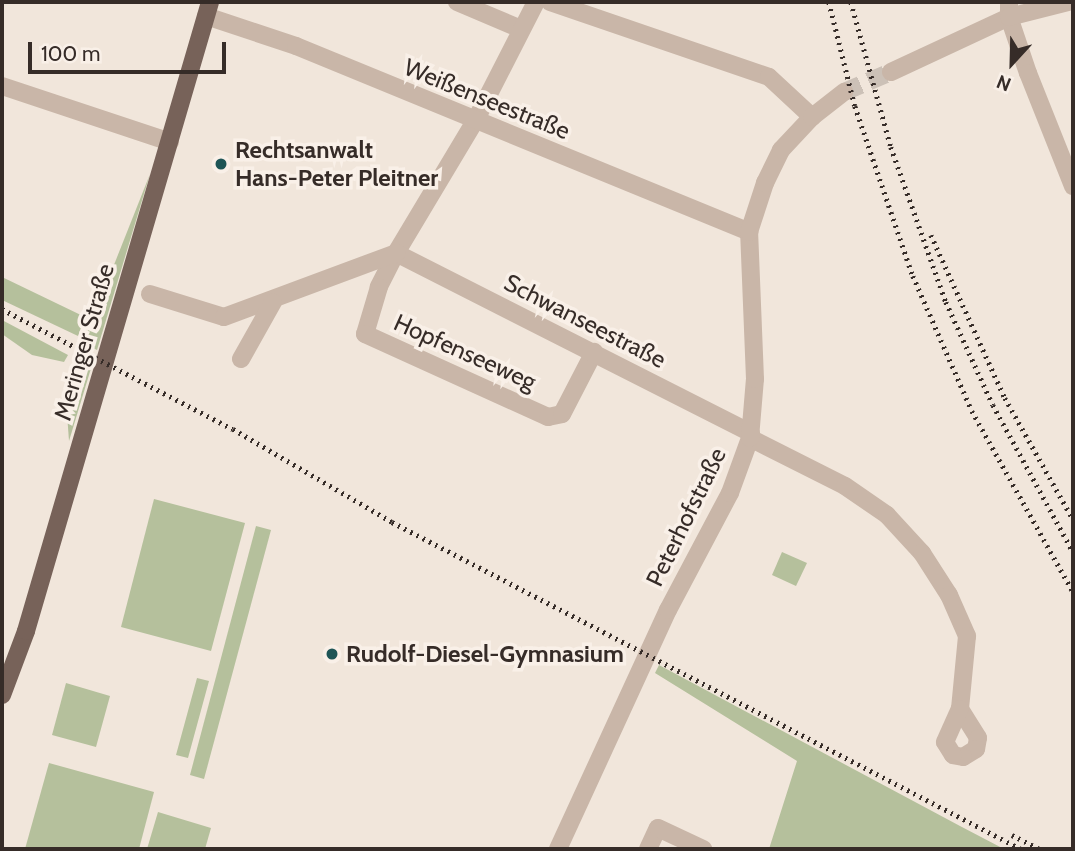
<!DOCTYPE html>
<html>
<head>
<meta charset="utf-8">
<style>
	body { margin:0 }
	#map { position:relative; width:1075px; height:851px; overflow:hidden; background:#f1e6db; font-family:Cabin,sans-serif }
	div>[style] { position:absolute }
	[style*='--x'] { left:calc(var(--x)*1px); top:calc(var(--y)*1px); width:calc(var(--w)*1px); rotate:calc(var(--a)*1deg) }
	.green>* { inset:0; background:#b5c09c }
	.minor-tunnel>* { height:18px; margin-top:-9px; transform-origin:0; background:repeating-linear-gradient(90deg,#ccc1b7 0 18px,transparent 0 27px) }
	.minor>* { height:18px; margin:-9px; padding:0 9px; transform-origin:9px; border-radius:9px; background:#c9b6a8 }
	.major>* { height:18px; margin:-9px; padding:0 9px; transform-origin:9px; border-radius:9px; background:#776259 }
	.rail>* { height:4.5px; margin-top:-2.25px; transform-origin:0; background:repeating-linear-gradient(90deg,#362c28 0 2px,transparent 0 7px) }
	.dots>* { width:19px; height:19px; translate:-50% -50%; box-sizing:border-box; border:4px solid #f9f0e8; border-radius:50% }
	span { translate:-50% -50%; white-space:nowrap; text-align:center; line-height:1.15; -webkit-text-stroke:7px #f9f0e8; paint-order:stroke }
	.street-label { font-size:24px; color:#362c28 }
	.poi-label { font-size:24px; color:#362c28; font-weight:700 }
	.left { translate:0 -50%; text-align:left }
	.frame { position:absolute; inset:0; border:4px solid #362c28; pointer-events:none }
	.north { position:absolute; left:977px; top:28px; width:70px; height:70px; -webkit-text-stroke:5px #f9f0e8; paint-order:stroke; rotate:202deg; font-size:19px; font-weight:700; line-height:28px; text-align:center; color:#362c28 }
	.north::after { content:''; display:block; margin:auto; width:24px; height:32px; background:#362c28; clip-path:polygon(50% 0,100% 100%,50% 72%,0 100%) }
	.scale { position:absolute; left:28px; top:42px; width:198px; height:32px; box-sizing:border-box; border:4px solid #362c28; border-top:0; padding-left:9px; font-size:21px; line-height:24px; white-space:nowrap; color:#362c28; -webkit-text-stroke:5px #f9f0e8; paint-order:stroke }
</style>
</head>
<body>
<div id="map">
	<div class="green">
		<div style="clip-path:polygon(150px 174px,97px 350px,83px 343px)"></div>
		<div style="clip-path:polygon(2px 277px,85px 317px,78px 336px,2px 300px)"></div>
		<div style="clip-path:polygon(2px 320px,68px 355px,64px 362px,32px 355px,2px 334px)"></div>
		<div style="clip-path:polygon(76px 357px,92px 365px,69px 441px,65px 386px)"></div>
		<div style="clip-path:polygon(154px 499px,245px 523px,211px 651px,121px 627px)"></div>
		<div style="clip-path:polygon(256px 526px,271px 530px,204px 779px,190px 775px)"></div>
		<div style="clip-path:polygon(782px 552px,807px 563px,796px 586px,772px 575px)"></div>
		<div style="clip-path:polygon(659px 665px,960px 826px,1004px 849px,769px 849px,797px 761px,655px 673px)"></div>
		<div style="clip-path:polygon(197px 678px,209px 681px,188px 758px,176px 755px)"></div>
		<div style="clip-path:polygon(66px 683px,110px 696px,96px 747px,52px 735px)"></div>
		<div style="clip-path:polygon(49px 763px,154px 792px,139px 849px,25px 849px)"></div>
		<div style="clip-path:polygon(158px 812px,211px 828px,205px 849px,147px 849px)"></div>
	</div>
	<div class="minor-tunnel">
		<div style="--x:844;--y:92;--w:51;--a:-23.1"></div>
	</div>
	<div class="minor">
		<div style="--x:457;--y:2;--w:69;--a:22.9"></div>
		<div style="--x:536;--y:2;--w:134;--a:117.1"></div>
		<div style="--x:475;--y:121;--w:154;--a:120.9"></div>
		<div style="--x:396;--y:253;--w:38;--a:117"></div>
		<div style="--x:379;--y:287;--w:49;--a:106.6"></div>
		<div style="--x:365;--y:334;--w:201;--a:24.4"></div>
		<div style="--x:548;--y:417;--w:14;--a:-12"></div>
		<div style="--x:562;--y:414;--w:70;--a:-62.7"></div>
		<div style="--x:550;--y:2;--w:231;--a:18.9"></div>
		<div style="--x:769;--y:77;--w:59;--a:42.9"></div>
		<div style="--x:1009;--y:2;--w:15;--a:90"></div>
		<div style="--x:1009;--y:17;--w:59;--a:71.3"></div>
		<div style="--x:1028;--y:73;--w:122;--a:68.3"></div>
		<div style="--x:206;--y:16;--w:95;--a:18.4"></div>
		<div style="--x:296;--y:46;--w:490;--a:22.3"></div>
		<div style="--x:891;--y:72;--w:130;--a:-25"></div>
		<div style="--x:1009;--y:17;--w:61;--a:-14.3"></div>
		<div style="--x:2;--y:86;--w:177;--a:18.4"></div>
		<div style="--x:396;--y:253;--w:398;--a:26.9"></div>
		<div style="--x:150;--y:294;--w:77;--a:17.3"></div>
		<div style="--x:224;--y:317;--w:184;--a:-20.4"></div>
		<div style="--x:241;--y:359;--w:65;--a:-60.7"></div>
		<div style="--x:750;--y:438;--w:106;--a:26.8"></div>
		<div style="--x:845;--y:486;--w:51;--a:34.6"></div>
		<div style="--x:887;--y:515;--w:52;--a:47.4"></div>
		<div style="--x:922;--y:553;--w:50;--a:57.3"></div>
		<div style="--x:949;--y:595;--w:45;--a:66.3"></div>
		<div style="--x:967;--y:636;--w:73;--a:95.5"></div>
		<div style="--x:960;--y:709;--w:34;--a:58"></div>
		<div style="--x:978;--y:738;--w:11;--a:100"></div>
		<div style="--x:976;--y:749;--w:15;--a:148"></div>
		<div style="--x:963;--y:757;--w:10;--a:-169"></div>
		<div style="--x:953;--y:755;--w:15;--a:-122"></div>
		<div style="--x:945;--y:742;--w:36;--a:-66"></div>
		<div style="--x:558;--y:849;--w:263;--a:-65.3"></div>
		<div style="--x:668;--y:610;--w:132;--a:-62.1"></div>
		<div style="--x:730;--y:493;--w:59;--a:-70"></div>
		<div style="--x:750;--y:438;--w:59;--a:-85.2"></div>
		<div style="--x:755;--y:379;--w:147;--a:-92.3"></div>
		<div style="--x:749;--y:232;--w:52;--a:-71.9"></div>
		<div style="--x:765;--y:183;--w:37;--a:-64"></div>
		<div style="--x:781;--y:150;--w:45;--a:-46.8"></div>
		<div style="--x:812;--y:117;--w:41;--a:-38"></div>
		<div style="--x:648;--y:849;--w:23;--a:-65"></div>
		<div style="--x:658;--y:828;--w:50;--a:25"></div>
	</div>
	<div class="major">
		<div style="--x:2;--y:695;--w:68;--a:-69.4"></div>
		<div style="--x:26;--y:631;--w:655;--a:-73.69"></div>
	</div>
	<div class="rail">
		<div style="--x:829;--y:2;--w:107;--a:76"></div>
		<div style="--x:855;--y:106;--w:180;--a:71.2"></div>
		<div style="--x:913;--y:276;--w:147;--a:66.4"></div>
		<div style="--x:972;--y:411;--w:207;--a:60.8"></div>
		<div style="--x:851;--y:2;--w:150;--a:74.6"></div>
		<div style="--x:891;--y:147;--w:164;--a:70.5"></div>
		<div style="--x:946;--y:302;--w:113;--a:65.5"></div>
		<div style="--x:993;--y:405;--w:167;--a:61.4"></div>
		<div style="--x:931;--y:235;--w:179;--a:65.6"></div>
		<div style="--x:1005;--y:398;--w:139;--a:60.7"></div>
		<div style="--x:2;--y:309;--w:260;--a:27.5"></div>
		<div style="--x:233;--y:429;--w:184;--a:30.3"></div>
		<div style="--x:392;--y:522;--w:709;--a:27.47"></div>
		<div style="--x:1012;--y:835;--w:31;--a:27"></div>
	</div>
	<div class="dots">
		<div style="left:221px;top:164px;background:#1e5556"></div>
		<div style="left:332px;top:654px;background:#1e5556"></div>
	</div>
	<div class="street-label">
		<span style="left:487px;top:99px;rotate:22deg">Weißenseestraße</span>
		<span style="left:585px;top:321px;rotate:27deg">Schwanseestraße</span>
		<span style="left:84px;top:342px;rotate:-74deg">Meringer Straße</span>
		<span style="left:465px;top:352px;rotate:24deg">Hopfenseeweg</span>
		<span style="left:686px;top:517px;rotate:-64deg">Peterhofstraße</span>
	</div>
	<div class="poi-label">
		<span class="left" style="left:235px;top:164px">Rechtsanwalt<br>Hans-Peter Pleitner</span>
		<span class="left" style="left:346px;top:654px">Rudolf-Diesel-Gymnasium</span>
	</div>
	<div class="frame"></div>
	<div class="north">N</div>
	<div class="scale">100 m</div>
</div>
</body>
</html>
